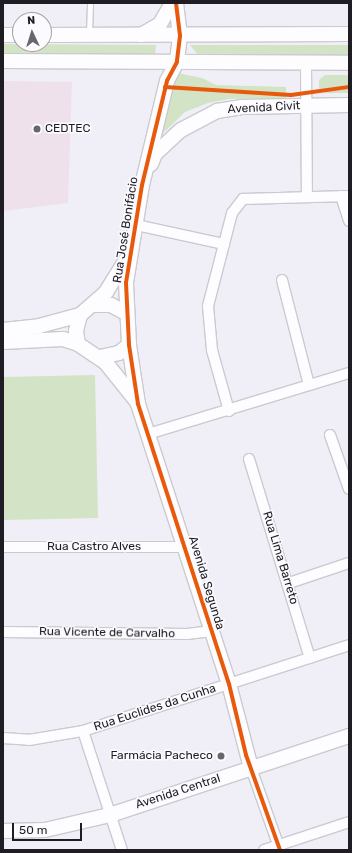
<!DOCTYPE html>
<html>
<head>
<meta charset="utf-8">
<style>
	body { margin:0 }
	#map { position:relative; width:352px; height:853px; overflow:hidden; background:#f0eef6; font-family:Rubik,sans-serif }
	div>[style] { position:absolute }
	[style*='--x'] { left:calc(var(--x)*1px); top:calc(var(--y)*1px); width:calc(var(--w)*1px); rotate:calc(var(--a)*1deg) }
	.education>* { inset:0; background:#eee1eb }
	.green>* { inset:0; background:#d2e4c5 }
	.roads { filter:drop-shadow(1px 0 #cbcacf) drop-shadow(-1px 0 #cbcacf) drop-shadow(0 1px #cbcacf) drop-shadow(0 -1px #cbcacf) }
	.lane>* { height:5px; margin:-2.5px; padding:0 2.5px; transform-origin:2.5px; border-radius:2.5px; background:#fdfcfe }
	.street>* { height:10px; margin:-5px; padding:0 5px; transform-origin:5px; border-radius:5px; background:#fdfcfe }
	.secondary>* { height:14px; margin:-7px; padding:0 7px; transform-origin:7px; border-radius:7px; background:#fdfcfe }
	.cycleway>* { height:4px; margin:-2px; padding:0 2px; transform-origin:2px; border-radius:2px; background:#e8590c }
	.dots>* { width:11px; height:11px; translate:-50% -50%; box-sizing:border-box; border:2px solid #fbfafe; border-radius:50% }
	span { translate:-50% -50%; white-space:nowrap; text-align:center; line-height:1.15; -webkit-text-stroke:3.5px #fbfafe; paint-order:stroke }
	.street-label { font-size:12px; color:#1f1d23 }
	.poi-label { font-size:12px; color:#1f1d23 }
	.left { translate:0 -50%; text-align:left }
	.right { translate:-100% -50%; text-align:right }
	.frame { position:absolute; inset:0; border:4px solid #1f1d23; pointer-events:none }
	.north { position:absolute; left:12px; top:12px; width:40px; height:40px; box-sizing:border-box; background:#fbfafe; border:1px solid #a3a2a6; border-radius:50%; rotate:356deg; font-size:11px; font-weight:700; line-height:16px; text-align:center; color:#1f1d23 }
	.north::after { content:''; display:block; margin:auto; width:14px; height:18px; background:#68666d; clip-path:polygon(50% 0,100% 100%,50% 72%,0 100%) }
	.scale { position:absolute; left:12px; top:823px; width:70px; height:18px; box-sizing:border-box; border:2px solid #1f1d23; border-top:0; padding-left:5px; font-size:12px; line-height:14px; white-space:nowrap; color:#1f1d23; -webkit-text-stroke:3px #fbfafe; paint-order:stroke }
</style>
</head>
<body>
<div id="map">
	<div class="education">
		<div style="clip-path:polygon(3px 81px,72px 82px,68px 203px,3px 211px)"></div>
	</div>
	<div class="green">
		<div style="clip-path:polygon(3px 44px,156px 45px,155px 55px,3px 54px)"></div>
		<div style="clip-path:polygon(190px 45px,349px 45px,349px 55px,197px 54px)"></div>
		<div style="clip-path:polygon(177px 73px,202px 78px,216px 85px,286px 87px,286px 98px,229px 99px,208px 103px,185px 112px,160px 136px)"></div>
		<div style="clip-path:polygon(325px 75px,349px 75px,349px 93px,325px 93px,319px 88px,319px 80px)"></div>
		<div style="clip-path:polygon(95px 375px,98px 518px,3px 520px,3px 377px)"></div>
	</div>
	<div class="roads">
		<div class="lane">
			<div style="--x:89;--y:33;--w:30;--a:-88"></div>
		</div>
		<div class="street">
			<div style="--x:306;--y:63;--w:133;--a:89.6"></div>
			<div style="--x:341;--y:196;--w:26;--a:72"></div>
			<div style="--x:136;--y:225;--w:90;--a:12.2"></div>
			<div style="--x:282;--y:280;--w:108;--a:75.6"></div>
			<div style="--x:229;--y:411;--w:63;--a:-105.6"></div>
			<div style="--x:212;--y:350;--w:44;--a:-95.2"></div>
			<div style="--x:208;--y:306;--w:96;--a:-75.5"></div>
			<div style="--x:232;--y:213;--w:18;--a:-52"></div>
			<div style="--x:243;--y:199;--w:106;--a:-1.6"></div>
			<div style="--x:148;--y:434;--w:210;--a:-16.9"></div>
			<div style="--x:330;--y:435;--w:57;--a:70.6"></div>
			<div style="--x:249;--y:459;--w:208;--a:73"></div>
			<div style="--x:3;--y:547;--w:181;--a:0"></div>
			<div style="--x:289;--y:583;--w:63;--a:-18.4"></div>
			<div style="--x:3;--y:632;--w:184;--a:0.6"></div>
			<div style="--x:187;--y:634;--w:23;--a:-7"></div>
			<div style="--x:83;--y:731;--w:125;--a:71.9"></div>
			<div style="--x:3;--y:738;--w:26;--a:4"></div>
			<div style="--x:29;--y:740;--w:55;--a:-9.5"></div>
			<div style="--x:83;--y:731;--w:280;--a:-17.9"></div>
			<div style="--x:251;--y:768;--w:87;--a:70.5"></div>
			<div style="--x:264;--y:850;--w:89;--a:-18.2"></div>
		</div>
		<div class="secondary">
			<div style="--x:176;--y:3;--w:33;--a:83"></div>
			<div style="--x:180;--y:36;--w:26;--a:97"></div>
			<div style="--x:177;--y:62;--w:21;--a:118"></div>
			<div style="--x:167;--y:81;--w:107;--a:103.5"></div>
			<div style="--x:142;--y:185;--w:99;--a:99.3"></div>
			<div style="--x:126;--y:283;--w:62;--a:87.2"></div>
			<div style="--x:129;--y:345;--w:60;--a:81.3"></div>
			<div style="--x:138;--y:404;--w:294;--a:72"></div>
			<div style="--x:229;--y:684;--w:87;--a:75.3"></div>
			<div style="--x:3;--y:35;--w:17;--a:0"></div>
			<div style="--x:44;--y:35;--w:305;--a:-0.2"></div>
			<div style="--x:141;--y:35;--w:22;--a:-30"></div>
			<div style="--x:160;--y:24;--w:24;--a:-60"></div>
			<div style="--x:3;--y:61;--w:346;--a:0.3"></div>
			<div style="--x:151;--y:164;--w:11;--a:-68"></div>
			<div style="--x:155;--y:154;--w:35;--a:-43"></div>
			<div style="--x:181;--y:130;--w:41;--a:-27.8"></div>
			<div style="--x:217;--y:111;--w:24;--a:-9"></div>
			<div style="--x:241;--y:107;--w:108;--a:-1.1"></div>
			<div style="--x:95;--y:305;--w:16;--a:0"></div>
			<div style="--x:111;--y:305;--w:17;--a:28"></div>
			<div style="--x:3;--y:330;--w:36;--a:-6"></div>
			<div style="--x:39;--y:326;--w:42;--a:-15"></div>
			<div style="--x:80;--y:315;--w:35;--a:-41"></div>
			<div style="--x:106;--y:292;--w:40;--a:-58"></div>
			<div style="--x:3;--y:342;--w:60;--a:-2.9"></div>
			<div style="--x:63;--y:339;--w:16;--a:18"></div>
			<div style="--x:78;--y:344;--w:34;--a:34"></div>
			<div style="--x:106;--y:363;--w:51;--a:51.3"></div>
			<div style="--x:78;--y:344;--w:13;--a:-99"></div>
			<div style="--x:76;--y:331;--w:16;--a:-76"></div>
			<div style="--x:100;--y:357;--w:19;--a:-12"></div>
			<div style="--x:119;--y:353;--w:13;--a:-39"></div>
			<div style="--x:3;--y:831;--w:42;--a:-1.4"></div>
			<div style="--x:45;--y:830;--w:67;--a:-13"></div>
			<div style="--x:110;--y:815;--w:252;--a:-18.3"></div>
		</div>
	</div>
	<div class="cycleway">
		<div style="--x:176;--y:3;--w:33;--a:83"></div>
		<div style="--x:180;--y:36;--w:26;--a:97"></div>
		<div style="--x:177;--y:62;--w:21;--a:118"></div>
		<div style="--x:167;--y:81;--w:107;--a:103.5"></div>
		<div style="--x:142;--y:185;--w:99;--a:99.3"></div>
		<div style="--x:126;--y:283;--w:62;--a:87.2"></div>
		<div style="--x:129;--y:345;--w:60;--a:81.3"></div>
		<div style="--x:138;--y:404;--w:294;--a:72"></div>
		<div style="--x:229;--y:684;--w:73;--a:76.5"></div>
		<div style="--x:246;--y:755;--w:101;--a:70.3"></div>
		<div style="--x:165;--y:87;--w:126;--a:3.6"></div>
		<div style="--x:291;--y:95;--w:59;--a:-7.9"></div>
	</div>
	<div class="dots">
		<div style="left:37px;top:129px;background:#68666d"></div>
		<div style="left:221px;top:756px;background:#68666d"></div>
	</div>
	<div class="street-label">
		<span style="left:264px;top:108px;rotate:-3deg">Avenida Civit</span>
		<span style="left:126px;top:230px;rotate:-81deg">Rua José Bonifácio</span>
		<span style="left:94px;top:547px">Rua Castro Alves</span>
		<span style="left:280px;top:558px;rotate:73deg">Rua Lima Barreto</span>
		<span style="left:206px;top:583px;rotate:73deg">Avenida Segunda</span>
		<span style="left:107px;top:633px;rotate:1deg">Rua Vicente de Carvalho</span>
		<span style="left:155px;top:708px;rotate:-18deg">Rua Euclides da Cunha</span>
		<span style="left:178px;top:792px;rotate:-18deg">Avenida Central</span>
	</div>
	<div class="poi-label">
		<span class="left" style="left:45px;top:129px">CEDTEC</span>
		<span class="right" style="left:213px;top:756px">Farmácia Pacheco</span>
	</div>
	<div class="frame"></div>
	<div class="north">N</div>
	<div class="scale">50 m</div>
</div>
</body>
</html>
